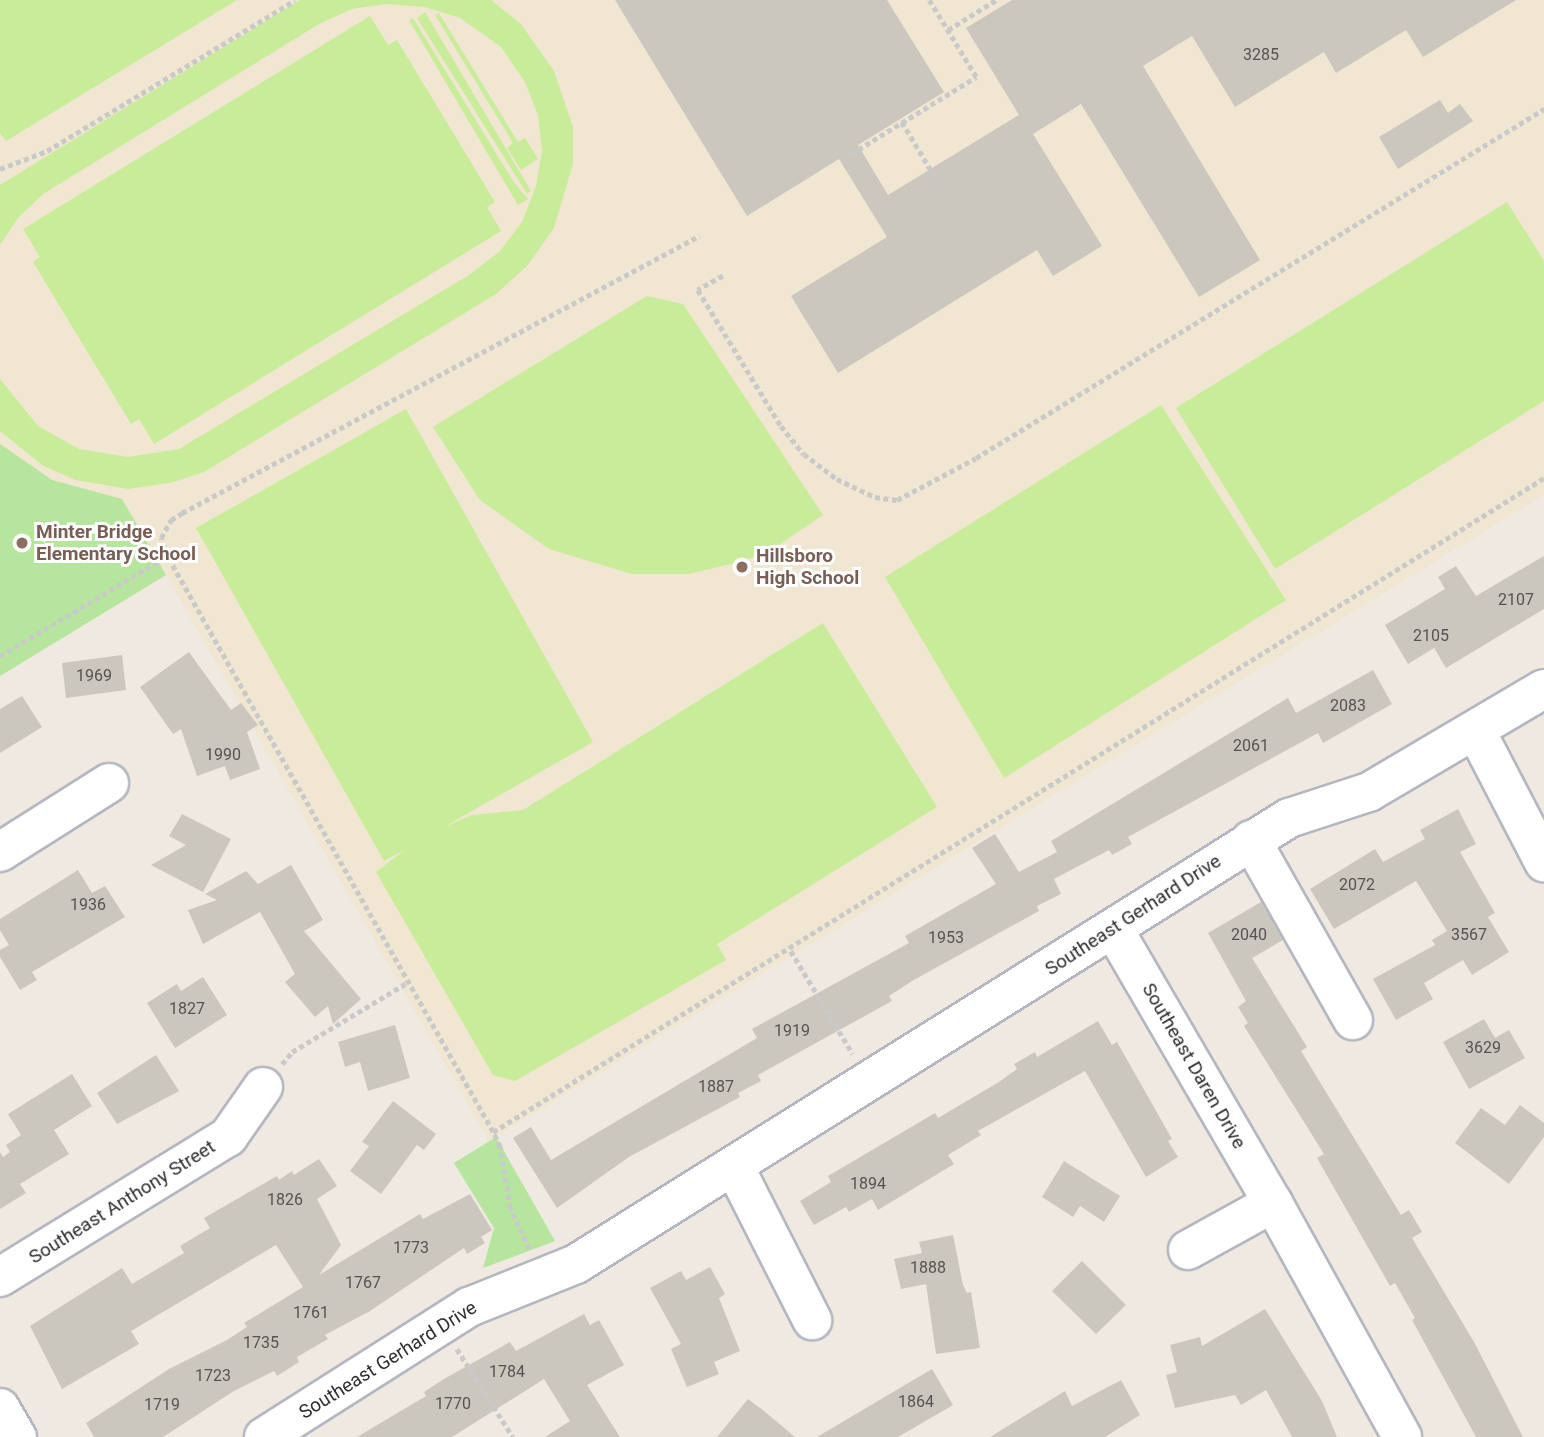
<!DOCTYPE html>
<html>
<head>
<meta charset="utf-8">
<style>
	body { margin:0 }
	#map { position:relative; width:1544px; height:1437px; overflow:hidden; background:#efe9e1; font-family:Roboto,sans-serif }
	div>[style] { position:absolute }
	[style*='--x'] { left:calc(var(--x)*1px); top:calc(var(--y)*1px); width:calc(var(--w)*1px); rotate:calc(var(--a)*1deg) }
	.education>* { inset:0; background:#f0e6d1 }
	.green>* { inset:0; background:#b6e59e }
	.pitch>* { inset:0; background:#c9ec9a }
	.building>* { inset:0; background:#cbc7bf }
	.path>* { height:4.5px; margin-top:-2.25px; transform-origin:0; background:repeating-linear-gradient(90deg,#c9c9c9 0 5px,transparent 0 8.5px) }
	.roads { filter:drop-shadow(2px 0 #b4b7c1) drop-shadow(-2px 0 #b4b7c1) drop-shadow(0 2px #b4b7c1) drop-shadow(0 -2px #b4b7c1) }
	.minor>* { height:38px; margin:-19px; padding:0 19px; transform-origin:19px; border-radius:19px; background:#fff }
	.dots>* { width:19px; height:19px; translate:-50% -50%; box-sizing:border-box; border:4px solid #fff; border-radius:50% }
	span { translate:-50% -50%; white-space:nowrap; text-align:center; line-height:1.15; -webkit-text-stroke:6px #fff; paint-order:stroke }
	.number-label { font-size:16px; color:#555452 }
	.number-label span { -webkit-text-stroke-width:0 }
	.education-label { font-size:19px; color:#785e54; font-weight:700 }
	.left { translate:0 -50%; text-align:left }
	.street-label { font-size:19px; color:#2e2e2e }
</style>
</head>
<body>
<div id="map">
	<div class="education">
		<div style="clip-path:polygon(0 0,1544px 0,1544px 495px,489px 1141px,166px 575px,0 676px)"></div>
	</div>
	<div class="green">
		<div style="clip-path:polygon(0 444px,52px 480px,122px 499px,166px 575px,0 676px)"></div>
		<div style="clip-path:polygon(496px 1137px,555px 1241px,483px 1268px,494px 1228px,454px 1163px)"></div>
	</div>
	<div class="pitch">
		<div style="clip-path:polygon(0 0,237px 0,6px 141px,0 133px)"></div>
		<div style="clip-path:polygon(300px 0,491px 0,521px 24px,554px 71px,573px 127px,573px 164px,554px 228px,527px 266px,496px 294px,204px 472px,174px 482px,129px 489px,75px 480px,42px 465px,0 431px,0 379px,38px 426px,79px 449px,128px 457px,179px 449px,469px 275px,500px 251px,522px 222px,536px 186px,542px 151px,538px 115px,525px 82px,501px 47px,460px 18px,425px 7px,386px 4px,352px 9px,319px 24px,43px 194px,18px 218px,0 245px,0 185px)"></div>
		<div style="clip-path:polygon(425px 12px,531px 191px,527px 194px,417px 18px)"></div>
		<div style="clip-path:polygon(439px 13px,518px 142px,525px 138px,538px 159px,521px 170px,507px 148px,513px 143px,435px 15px)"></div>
		<div style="clip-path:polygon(370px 16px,388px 45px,397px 40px,495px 202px,487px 207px,501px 231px,154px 444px,139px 419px,131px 424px,33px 262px,40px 257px,23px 229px)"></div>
		<div style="clip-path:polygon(413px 18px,513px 181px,528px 199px,518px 205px,409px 20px)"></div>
		<div style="clip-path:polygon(1507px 202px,1544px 261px,1544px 401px,1275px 569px,1176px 408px)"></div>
		<div style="clip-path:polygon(647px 296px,683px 304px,823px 515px,774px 548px,747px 560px,689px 574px,632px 574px,549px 549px,480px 500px,433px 427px)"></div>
		<div style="clip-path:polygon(1161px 405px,1286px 600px,1004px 778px,885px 577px)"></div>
		<div style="clip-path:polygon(406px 409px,593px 742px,444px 827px,472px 815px,523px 810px,823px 623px,937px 807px,717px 944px,726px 960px,515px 1081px,493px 1075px,376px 872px,406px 849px,384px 861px,196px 528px)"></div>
	</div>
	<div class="building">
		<div style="clip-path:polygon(615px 0,887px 0,944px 92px,858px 145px,888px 195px,1019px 115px,966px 28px,1012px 0,1516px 0,1423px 57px,1406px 30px,1336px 73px,1324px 52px,1235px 107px,1192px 36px,1143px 66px,1260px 260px,1199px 297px,1081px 104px,1033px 134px,1102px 246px,1053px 276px,1037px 250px,838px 373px,791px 296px,887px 237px,839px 159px,747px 216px)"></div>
		<div style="clip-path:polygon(1440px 100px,1448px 113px,1460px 104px,1473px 121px,1398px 169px,1379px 137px)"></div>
		<div style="clip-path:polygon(1544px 556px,1544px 609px,1446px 668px,1434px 648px,1408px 664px,1385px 625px,1445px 589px,1438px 577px,1456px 566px,1476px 596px)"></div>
		<div style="clip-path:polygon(189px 652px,231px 710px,241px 703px,258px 725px,247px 732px,260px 769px,230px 780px,225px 766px,197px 776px,181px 729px,173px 734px,140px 687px)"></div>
		<div style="clip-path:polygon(122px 655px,126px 690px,66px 698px,62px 663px)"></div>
		<div style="clip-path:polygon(1373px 670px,1392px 704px,1323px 743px,1318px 733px,1128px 837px,1132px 844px,1112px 855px,1109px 850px,1054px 879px,1061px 894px,1037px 906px,1039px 911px,912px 981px,889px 996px,892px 1001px,758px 1075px,761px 1081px,738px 1093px,740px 1097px,629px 1157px,557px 1208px,513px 1138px,531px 1127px,551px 1160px,757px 1038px,752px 1029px,909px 943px,905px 936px,996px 884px,972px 848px,995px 834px,1019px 872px,1057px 852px,1051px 841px,1288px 698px,1296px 713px)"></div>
		<div style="clip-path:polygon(22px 696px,42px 727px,0 753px,0 709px)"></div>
		<div style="clip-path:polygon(1458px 809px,1476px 844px,1460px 852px,1495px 913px,1488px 917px,1509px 952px,1472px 975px,1463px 960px,1424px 983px,1433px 999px,1396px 1020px,1373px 979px,1435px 945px,1432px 940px,1447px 931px,1416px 881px,1334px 929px,1310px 889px,1375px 849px,1383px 862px,1425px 839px,1420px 830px)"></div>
		<div style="clip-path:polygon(182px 814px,231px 839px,203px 892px,151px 865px,186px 845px,169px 836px)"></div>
		<div style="clip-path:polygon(291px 865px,323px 920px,304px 931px,361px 999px,333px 1024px,328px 1006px,315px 1017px,285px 982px,295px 974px,260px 912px,203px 944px,188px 910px,217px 900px,205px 894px,246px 871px,258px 884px)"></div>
		<div style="clip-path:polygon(78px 870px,92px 893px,105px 886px,125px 917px,32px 972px,37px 980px,20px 990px,0 957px,0 950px,9px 945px,0 930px,0 919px)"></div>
		<div style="clip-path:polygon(1261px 902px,1283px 940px,1252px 958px,1307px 1047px,1301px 1051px,1401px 1215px,1409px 1210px,1422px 1232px,1412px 1238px,1474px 1342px,1523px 1437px,1476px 1437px,1412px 1320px,1415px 1318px,1395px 1283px,1390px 1286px,1317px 1158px,1324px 1154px,1244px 1026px,1248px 1023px,1238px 1007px,1246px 1001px,1208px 933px)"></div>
		<div style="clip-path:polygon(203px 977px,227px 1015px,175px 1048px,147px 1003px,177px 984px,181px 991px)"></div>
		<div style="clip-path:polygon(1484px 1019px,1495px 1038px,1509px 1030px,1525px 1058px,1469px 1089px,1443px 1042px)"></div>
		<div style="clip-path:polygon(1098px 1021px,1112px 1045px,1117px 1042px,1172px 1139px,1168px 1141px,1178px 1157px,1146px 1177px,1085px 1071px,978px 1131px,981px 1135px,948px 1155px,954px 1164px,878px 1210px,872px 1199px,849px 1212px,846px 1207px,814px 1225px,800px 1201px,831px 1182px,828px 1176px,935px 1113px,938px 1118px,999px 1082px,1017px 1069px,1014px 1064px,1035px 1052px,1037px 1057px)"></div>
		<div style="clip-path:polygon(395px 1025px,410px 1078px,368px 1091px,360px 1062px,345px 1067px,338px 1042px)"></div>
		<div style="clip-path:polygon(156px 1055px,179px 1091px,117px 1124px,97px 1093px)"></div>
		<div style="clip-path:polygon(72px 1074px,92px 1106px,54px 1130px,69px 1154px,20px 1184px,26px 1193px,0 1209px,0 1152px,3px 1157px,10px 1152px,6px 1145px,21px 1135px,8px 1114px)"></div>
		<div style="clip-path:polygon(393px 1101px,436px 1134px,424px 1150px,417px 1145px,381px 1194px,350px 1171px,369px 1146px,362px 1142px)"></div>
		<div style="clip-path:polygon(1520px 1105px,1544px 1123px,1544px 1137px,1509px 1184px,1455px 1143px,1481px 1108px,1505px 1125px)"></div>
		<div style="clip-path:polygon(319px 1159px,337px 1186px,317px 1199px,341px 1245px,319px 1275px,420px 1214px,423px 1219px,470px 1194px,492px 1230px,481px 1237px,485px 1243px,467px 1254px,464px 1248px,370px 1311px,325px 1335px,328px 1339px,297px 1357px,299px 1362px,277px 1376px,274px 1371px,234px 1391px,163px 1437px,94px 1437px,86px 1423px,169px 1369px,227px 1340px,247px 1327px,244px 1323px,303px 1287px,276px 1245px,131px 1331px,139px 1344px,62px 1389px,30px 1326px,122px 1268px,132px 1284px,184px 1253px,180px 1246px,210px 1228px,204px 1218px,277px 1176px,279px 1180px,292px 1171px,294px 1175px)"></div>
		<div style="clip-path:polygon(1064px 1161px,1120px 1196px,1104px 1222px,1080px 1206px,1073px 1217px,1042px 1197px)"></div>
		<div style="clip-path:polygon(953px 1235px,963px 1285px,967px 1293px,971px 1292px,980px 1348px,936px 1354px,926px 1284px,901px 1289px,894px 1259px,922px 1253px,919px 1242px)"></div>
		<div style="clip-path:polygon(1082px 1261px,1126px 1305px,1096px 1334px,1052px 1291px)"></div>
		<div style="clip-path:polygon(710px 1267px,725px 1294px,719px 1298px,740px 1351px,714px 1362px,719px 1374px,687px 1387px,671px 1349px,681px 1344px,650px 1288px,681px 1271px,686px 1280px)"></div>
		<div style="clip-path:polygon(1265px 1309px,1322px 1401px,1337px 1437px,1292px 1437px,1266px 1390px,1241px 1405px,1235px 1395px,1175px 1408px,1166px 1375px,1177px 1372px,1170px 1345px,1200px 1337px,1202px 1346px)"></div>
		<div style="clip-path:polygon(584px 1314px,590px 1325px,599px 1320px,624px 1365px,587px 1385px,620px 1437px,545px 1437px,570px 1421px,544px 1379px,452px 1437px,357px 1437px,426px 1396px,424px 1392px,444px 1379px,510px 1342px,516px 1351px)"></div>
		<div style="clip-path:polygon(932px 1369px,953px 1405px,898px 1437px,817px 1437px)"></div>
		<div style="clip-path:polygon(1121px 1380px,1140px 1415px,1105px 1437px,990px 1437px,1065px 1391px,1072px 1406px)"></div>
		<div style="clip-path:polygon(748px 1399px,764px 1411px,795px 1437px,717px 1437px)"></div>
	</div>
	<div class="path">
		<div style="--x:948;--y:30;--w:57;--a:-32"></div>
		<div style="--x:902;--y:122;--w:68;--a:58.9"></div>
		<div style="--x:851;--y:154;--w:147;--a:-31.6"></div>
		<div style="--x:976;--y:77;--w:90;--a:-121.4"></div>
		<div style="--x:0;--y:169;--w:50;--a:-21"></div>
		<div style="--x:47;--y:151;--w:290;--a:-31.3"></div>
		<div style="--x:723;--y:276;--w:29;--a:151"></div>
		<div style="--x:698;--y:290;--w:159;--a:58.6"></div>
		<div style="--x:781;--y:426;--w:36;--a:51"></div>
		<div style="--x:804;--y:454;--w:41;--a:37.1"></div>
		<div style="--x:837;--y:479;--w:42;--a:25.3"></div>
		<div style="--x:875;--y:497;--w:22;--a:8"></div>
		<div style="--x:897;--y:500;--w:89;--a:-28"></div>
		<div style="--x:976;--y:458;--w:667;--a:-31.57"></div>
		<div style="--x:0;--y:656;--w:195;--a:-30.9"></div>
		<div style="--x:791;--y:951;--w:120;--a:59"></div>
		<div style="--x:282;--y:1064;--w:16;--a:-50"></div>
		<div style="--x:292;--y:1052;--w:134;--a:-31"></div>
		<div style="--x:493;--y:1132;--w:1238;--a:-31.89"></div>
		<div style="--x:529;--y:1249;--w:45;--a:-114.9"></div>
		<div style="--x:510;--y:1208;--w:62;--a:-99.3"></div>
		<div style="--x:500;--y:1147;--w:17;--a:-115"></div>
		<div style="--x:493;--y:1132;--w:662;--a:-119.51"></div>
		<div style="--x:167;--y:556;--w:19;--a:-108"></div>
		<div style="--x:161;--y:538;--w:21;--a:-61"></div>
		<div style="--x:171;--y:520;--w:13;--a:-32"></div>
		<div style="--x:182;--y:513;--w:587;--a:-28.18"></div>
		<div style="--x:457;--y:1349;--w:104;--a:57.5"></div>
	</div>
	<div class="roads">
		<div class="minor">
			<div style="--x:1476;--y:731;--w:148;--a:62.6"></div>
			<div style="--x:1251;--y:840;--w:207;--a:60.5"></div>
			<div style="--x:0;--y:852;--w:129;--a:-32.3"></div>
			<div style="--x:1114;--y:930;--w:316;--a:59.8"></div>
			<div style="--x:1273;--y:1203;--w:267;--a:61.1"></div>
			<div style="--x:734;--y:1166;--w:173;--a:63.1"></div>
			<div style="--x:1188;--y:1250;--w:97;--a:-28.9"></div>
			<div style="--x:0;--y:1277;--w:268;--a:-31.6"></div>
			<div style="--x:228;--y:1137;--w:61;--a:-55"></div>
			<div style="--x:0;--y:1408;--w:34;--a:60"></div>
			<div style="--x:264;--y:1437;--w:243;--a:-32.4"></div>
			<div style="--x:469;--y:1307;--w:115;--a:-21.9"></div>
			<div style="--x:576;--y:1264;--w:841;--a:-32.03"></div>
			<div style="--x:1289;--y:818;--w:84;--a:-18"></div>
			<div style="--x:1369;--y:792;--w:203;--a:-30.5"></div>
		</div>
	</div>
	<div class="dots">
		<div style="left:22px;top:543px;background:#8d6e63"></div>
		<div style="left:742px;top:567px;background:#8d6e63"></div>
	</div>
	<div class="number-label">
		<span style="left:1261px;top:55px">3285</span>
		<span style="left:1516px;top:600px">2107</span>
		<span style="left:1431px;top:636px">2105</span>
		<span style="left:94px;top:676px">1969</span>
		<span style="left:1348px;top:706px">2083</span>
		<span style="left:1251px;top:746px">2061</span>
		<span style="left:223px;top:755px">1990</span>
		<span style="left:1357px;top:885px">2072</span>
		<span style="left:88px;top:905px">1936</span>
		<span style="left:1249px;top:935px">2040</span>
		<span style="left:1469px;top:935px">3567</span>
		<span style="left:946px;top:938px">1953</span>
		<span style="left:187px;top:1009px">1827</span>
		<span style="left:792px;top:1031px">1919</span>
		<span style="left:1483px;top:1048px">3629</span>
		<span style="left:716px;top:1087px">1887</span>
		<span style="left:868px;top:1184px">1894</span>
		<span style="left:285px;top:1200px">1826</span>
		<span style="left:411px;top:1248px">1773</span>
		<span style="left:928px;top:1268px">1888</span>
		<span style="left:363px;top:1283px">1767</span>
		<span style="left:311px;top:1313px">1761</span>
		<span style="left:261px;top:1343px">1735</span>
		<span style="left:507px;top:1372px">1784</span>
		<span style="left:213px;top:1376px">1723</span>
		<span style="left:916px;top:1402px">1864</span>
		<span style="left:453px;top:1404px">1770</span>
		<span style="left:162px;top:1405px">1719</span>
	</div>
	<div class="education-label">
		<span class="left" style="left:36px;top:543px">Minter Bridge<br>Elementary School</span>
		<span class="left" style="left:756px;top:567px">Hillsboro<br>High School</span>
	</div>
	<div class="street-label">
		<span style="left:1133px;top:915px;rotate:-33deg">Southeast Gerhard Drive</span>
		<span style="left:1194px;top:1066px;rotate:60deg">Southeast Daren Drive</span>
		<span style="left:122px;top:1202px;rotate:-32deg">Southeast Anthony Street</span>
		<span style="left:388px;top:1360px;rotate:-32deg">Southeast Gerhard Drive</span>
	</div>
</div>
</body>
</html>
